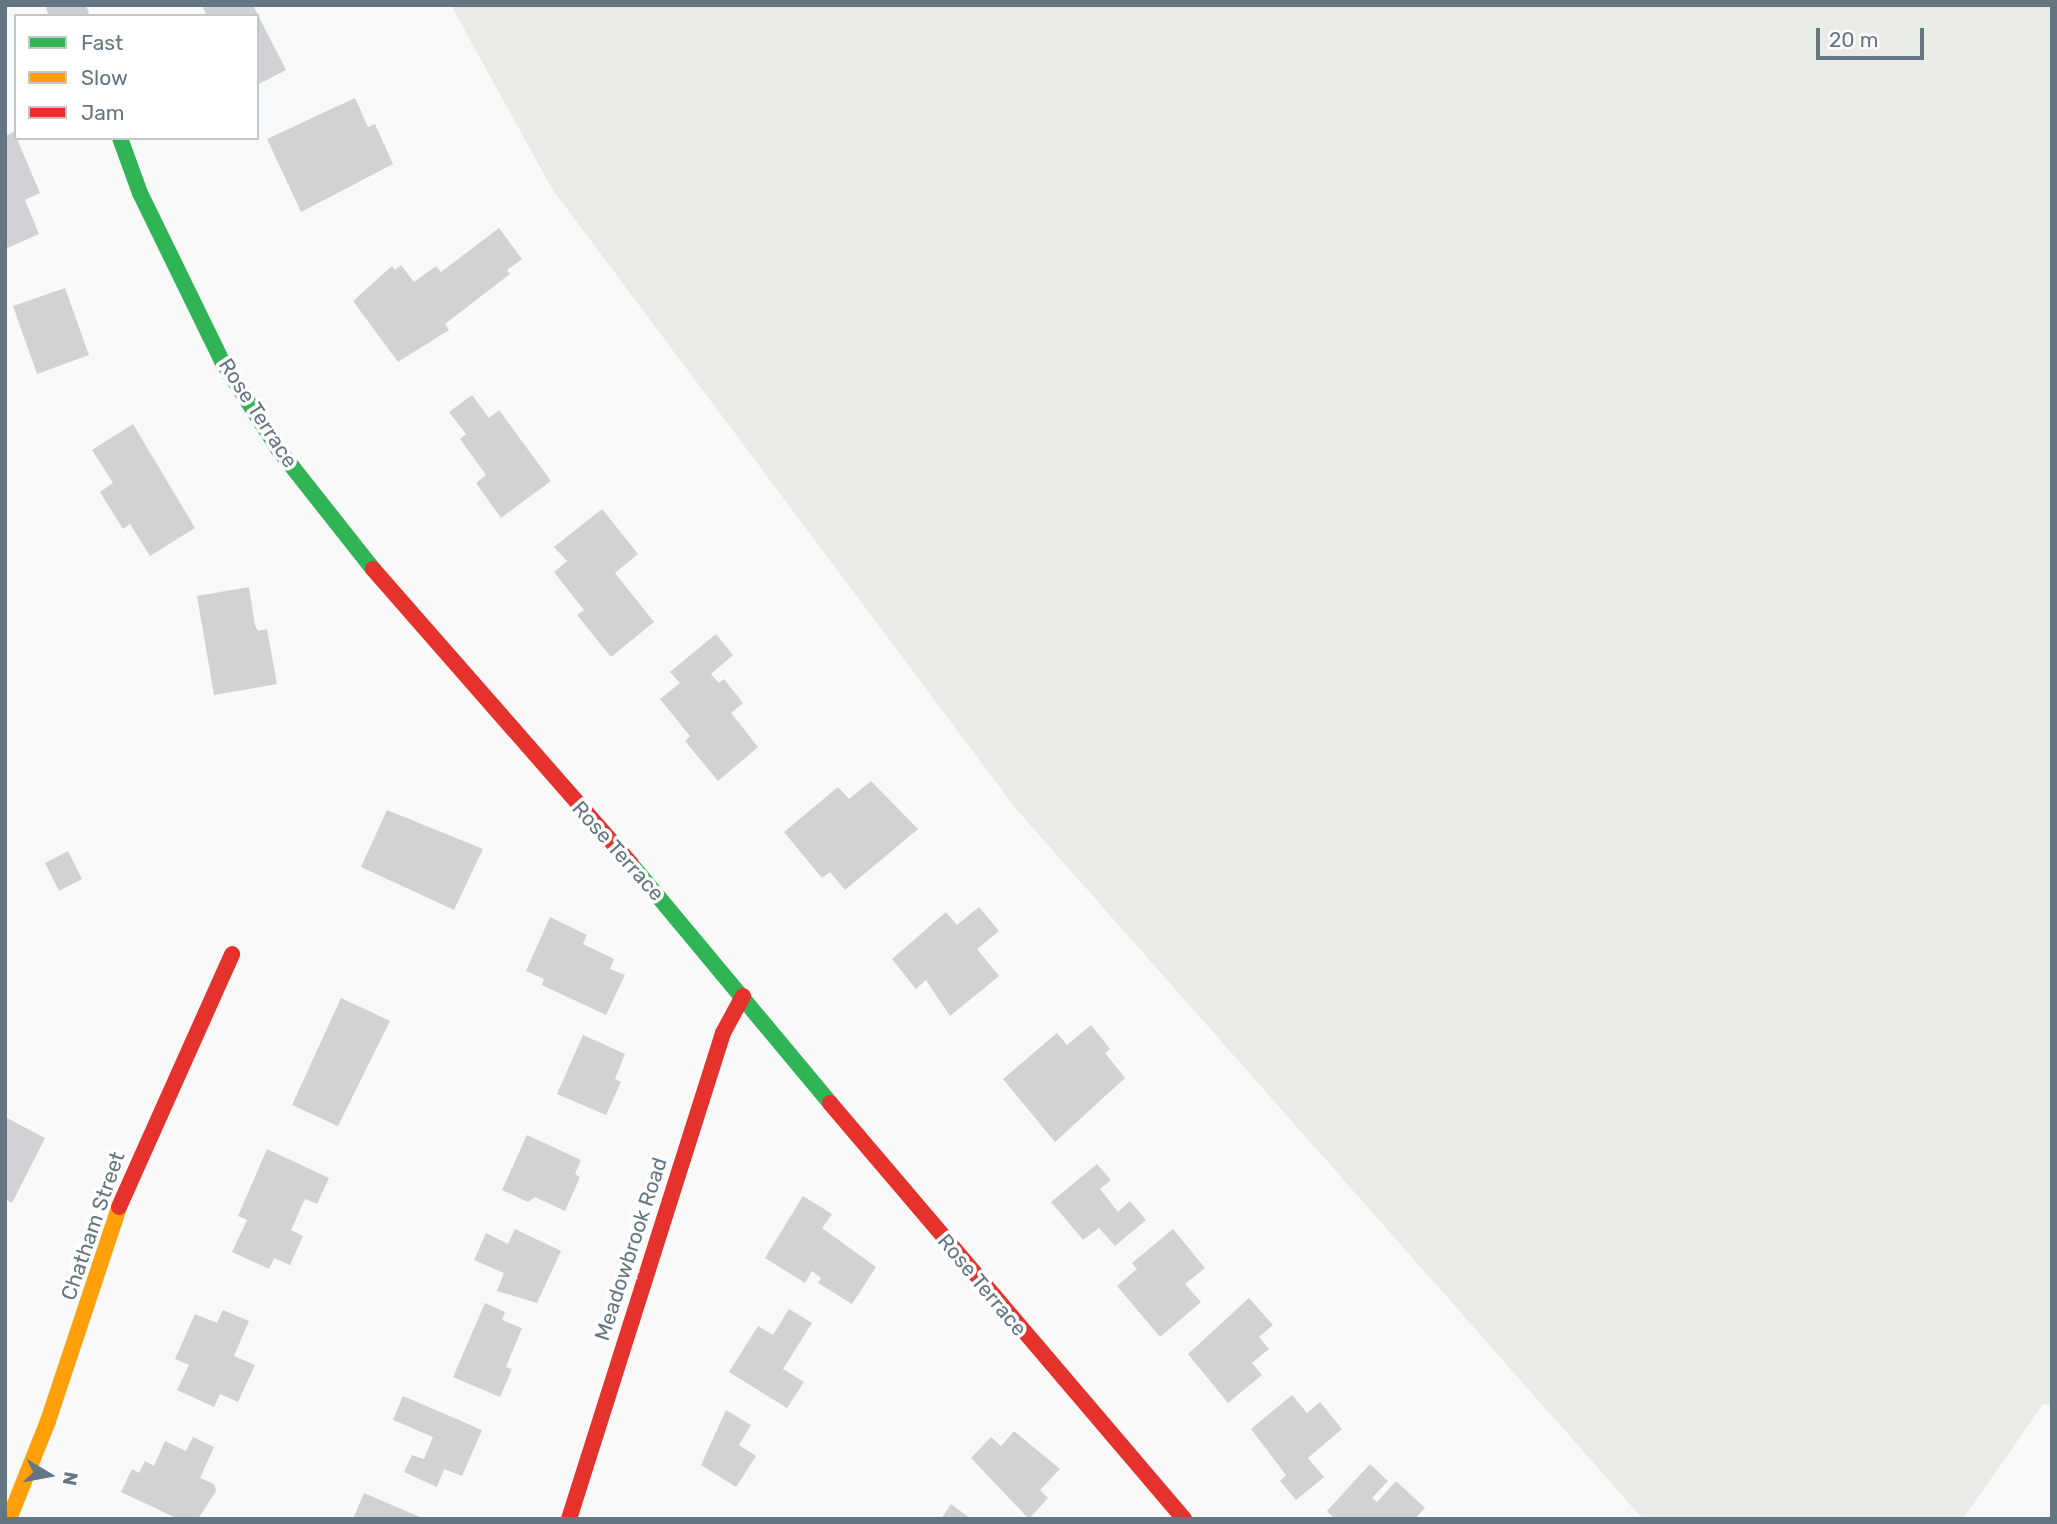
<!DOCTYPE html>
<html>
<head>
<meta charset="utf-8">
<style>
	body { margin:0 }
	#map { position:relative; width:2057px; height:1524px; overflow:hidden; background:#f9f9f9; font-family:Rubik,sans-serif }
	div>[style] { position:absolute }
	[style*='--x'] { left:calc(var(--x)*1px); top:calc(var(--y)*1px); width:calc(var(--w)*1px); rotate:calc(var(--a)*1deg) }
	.green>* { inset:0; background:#e8ebe6 }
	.building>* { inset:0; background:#d0d2d3 }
	.street>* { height:38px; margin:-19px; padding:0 19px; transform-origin:19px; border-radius:19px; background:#cecfd0 }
	.fast>* { height:16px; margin:-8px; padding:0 8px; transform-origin:8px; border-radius:8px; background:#30b455 }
	.slow>* { height:16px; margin:-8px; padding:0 8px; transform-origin:8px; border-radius:8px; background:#ff9f0a }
	.jam>* { height:16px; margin:-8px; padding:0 8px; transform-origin:8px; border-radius:8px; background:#e5322d }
	span { translate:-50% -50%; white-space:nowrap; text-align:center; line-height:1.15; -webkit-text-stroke:7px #fff; paint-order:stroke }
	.street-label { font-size:21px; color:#657683 }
	.frame { position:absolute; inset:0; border:7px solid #657683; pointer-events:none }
	.legend { position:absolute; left:14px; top:14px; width:245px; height:126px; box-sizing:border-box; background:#fff; border:2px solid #c1c8cd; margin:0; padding:9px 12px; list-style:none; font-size:21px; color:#657683 }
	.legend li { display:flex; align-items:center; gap:14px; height:35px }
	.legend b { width:35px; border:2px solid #c1c8cd }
	.north { position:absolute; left:14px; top:1440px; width:70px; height:70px; -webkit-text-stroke:5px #fff; paint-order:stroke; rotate:100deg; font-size:19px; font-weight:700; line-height:28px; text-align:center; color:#657683 }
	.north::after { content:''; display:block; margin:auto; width:24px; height:32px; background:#657683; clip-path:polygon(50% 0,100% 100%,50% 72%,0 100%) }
	.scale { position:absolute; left:1816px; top:28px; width:108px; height:32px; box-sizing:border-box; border:4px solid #657683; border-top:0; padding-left:9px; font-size:21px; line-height:24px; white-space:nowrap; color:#657683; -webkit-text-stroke:5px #fff; paint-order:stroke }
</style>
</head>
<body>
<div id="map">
	<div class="green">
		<div style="clip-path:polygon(451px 5px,2052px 5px,2052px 1405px,2043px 1404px,1963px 1519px,1643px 1519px,1017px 810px,552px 189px)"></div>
	</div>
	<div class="building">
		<div style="clip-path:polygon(202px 5px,253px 5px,286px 70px,257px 85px,257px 16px,207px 16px)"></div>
		<div style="clip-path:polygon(355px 98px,368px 127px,375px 124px,393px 164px,301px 212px,267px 139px)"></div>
		<div style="clip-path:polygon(14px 132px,40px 193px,25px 200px,39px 234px,5px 249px,5px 136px)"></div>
		<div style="clip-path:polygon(499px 228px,522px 259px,507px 270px,510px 274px,445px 324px,449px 330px,398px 362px,353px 301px,392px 266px,395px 270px,401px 265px,414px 282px,436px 266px,441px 272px)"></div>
		<div style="clip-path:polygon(65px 288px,89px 355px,37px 374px,13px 306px)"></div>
		<div style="clip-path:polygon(472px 395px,489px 418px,499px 410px,551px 481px,501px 518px,476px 483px,486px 475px,460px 439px,466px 434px,449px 412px)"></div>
		<div style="clip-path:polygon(133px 424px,195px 528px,150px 556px,130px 524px,123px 529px,100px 492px,113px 483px,92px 450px)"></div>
		<div style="clip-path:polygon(602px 509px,638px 554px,615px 573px,654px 622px,611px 657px,577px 615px,584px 610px,554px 572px,567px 561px,554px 547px)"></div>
		<div style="clip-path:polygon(249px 587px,255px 625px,258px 631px,267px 629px,277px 684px,214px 695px,197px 596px)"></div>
		<div style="clip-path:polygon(716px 634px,733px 655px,711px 674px,719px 683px,724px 679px,743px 703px,731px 713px,758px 747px,718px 781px,685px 741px,690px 736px,660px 699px,680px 683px,670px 672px)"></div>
		<div style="clip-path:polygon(871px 781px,918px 829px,845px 890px,830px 872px,822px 878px,784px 832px,838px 787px,849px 799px)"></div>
		<div style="clip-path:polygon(387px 810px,483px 849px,454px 910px,361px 867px)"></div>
		<div style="clip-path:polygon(68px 851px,82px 879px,59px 891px,45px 863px)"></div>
		<div style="clip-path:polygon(979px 907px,999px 931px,977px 949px,999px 976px,950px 1016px,926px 980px,916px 989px,892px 959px,946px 912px,957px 925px)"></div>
		<div style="clip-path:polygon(550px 917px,587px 935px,583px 944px,614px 959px,610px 969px,625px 975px,606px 1015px,542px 985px,544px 979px,526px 971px)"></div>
		<div style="clip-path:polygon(341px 998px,390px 1021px,338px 1126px,292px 1105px)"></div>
		<div style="clip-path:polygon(1091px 1025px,1110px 1049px,1105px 1053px,1125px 1078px,1055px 1142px,1003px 1079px,1057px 1033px,1067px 1045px)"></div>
		<div style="clip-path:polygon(583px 1035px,625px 1054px,615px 1079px,621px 1082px,606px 1115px,557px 1094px)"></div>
		<div style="clip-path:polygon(5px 1117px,45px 1138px,12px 1203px,5px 1199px)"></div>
		<div style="clip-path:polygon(527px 1135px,581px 1160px,575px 1174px,580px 1177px,565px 1211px,535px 1197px,528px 1202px,502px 1190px)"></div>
		<div style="clip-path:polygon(267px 1149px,329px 1178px,317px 1204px,305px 1199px,291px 1230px,303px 1236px,290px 1265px,274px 1258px,269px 1269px,232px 1252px,247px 1220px,238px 1216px)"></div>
		<div style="clip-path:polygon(1097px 1164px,1111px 1180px,1100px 1189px,1118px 1212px,1130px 1201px,1146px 1220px,1115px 1246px,1099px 1228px,1083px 1240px,1051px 1202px)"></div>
		<div style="clip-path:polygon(803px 1196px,832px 1214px,822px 1228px,876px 1267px,852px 1304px,818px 1283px,821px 1278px,812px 1271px,805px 1283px,765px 1258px)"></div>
		<div style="clip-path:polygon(515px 1229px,561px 1251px,537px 1303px,497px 1291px,504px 1273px,474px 1260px,486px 1233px,508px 1244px)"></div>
		<div style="clip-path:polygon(1173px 1229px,1205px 1268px,1185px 1284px,1201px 1302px,1160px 1337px,1117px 1286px,1137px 1269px,1132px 1263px)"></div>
		<div style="clip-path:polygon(1249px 1298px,1273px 1325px,1259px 1337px,1269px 1349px,1252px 1363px,1262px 1375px,1228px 1403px,1188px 1354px)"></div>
		<div style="clip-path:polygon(485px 1303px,505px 1312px,502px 1320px,522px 1328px,506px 1367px,512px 1369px,500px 1397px,453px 1377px)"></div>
		<div style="clip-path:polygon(789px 1309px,812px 1323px,783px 1369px,804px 1382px,787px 1408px,729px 1372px,758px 1326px,773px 1335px)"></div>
		<div style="clip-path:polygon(223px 1310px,249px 1321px,234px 1356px,255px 1365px,238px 1402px,220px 1394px,214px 1407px,177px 1390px,189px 1365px,175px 1359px,195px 1314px,217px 1323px)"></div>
		<div style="clip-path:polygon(1292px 1395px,1307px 1413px,1320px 1402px,1342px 1429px,1308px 1458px,1324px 1477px,1296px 1500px,1280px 1481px,1286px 1475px,1251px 1429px)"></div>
		<div style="clip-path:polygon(403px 1396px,482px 1430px,462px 1476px,444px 1469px,437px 1487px,404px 1472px,412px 1455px,424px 1459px,433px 1437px,393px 1420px)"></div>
		<div style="clip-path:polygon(726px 1410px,751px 1425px,739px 1445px,756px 1456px,736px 1487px,701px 1465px)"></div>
		<div style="clip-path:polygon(1014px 1431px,1060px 1469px,1040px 1490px,1048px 1498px,1029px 1519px,971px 1458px,991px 1437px,1001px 1446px)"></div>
		<div style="clip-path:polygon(193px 1437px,214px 1447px,200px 1478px,214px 1484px,216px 1491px,198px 1519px,178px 1519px,121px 1492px,132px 1469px,139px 1473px,145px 1461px,154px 1466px,165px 1441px,186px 1451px)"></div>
		<div style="clip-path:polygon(1370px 1464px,1388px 1481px,1372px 1498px,1377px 1502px,1396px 1481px,1425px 1508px,1415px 1519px,1335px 1519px,1327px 1511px)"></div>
		<div style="clip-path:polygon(364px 1493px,420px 1517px,419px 1519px,353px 1519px)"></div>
		<div style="clip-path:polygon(951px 1504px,971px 1519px,941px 1519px)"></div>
	</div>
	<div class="street">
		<div style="--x:65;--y:5;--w:12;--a:66"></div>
	</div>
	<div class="fast">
		<div style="--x:120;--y:138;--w:59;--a:70"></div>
		<div style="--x:140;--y:193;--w:187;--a:64"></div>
		<div style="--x:222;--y:361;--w:106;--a:57.4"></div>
		<div style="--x:279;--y:450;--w:152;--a:51.7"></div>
		<div style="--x:631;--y:864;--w:311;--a:50.2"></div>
	</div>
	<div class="slow">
		<div style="--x:9;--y:1519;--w:105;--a:-68.3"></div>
		<div style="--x:48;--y:1421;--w:225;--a:-71.6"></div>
	</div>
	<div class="jam">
		<div style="--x:373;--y:569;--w:392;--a:48.8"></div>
		<div style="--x:830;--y:1103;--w:546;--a:49.6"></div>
		<div style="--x:119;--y:1207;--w:277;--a:-65.9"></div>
		<div style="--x:569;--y:1519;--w:510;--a:-72.42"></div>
		<div style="--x:723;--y:1033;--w:42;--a:-61.6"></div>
	</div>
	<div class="street-label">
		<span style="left:258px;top:413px;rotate:57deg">Rose Terrace</span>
		<span style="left:618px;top:851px;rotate:48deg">Rose Terrace</span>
		<span style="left:93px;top:1226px;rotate:-71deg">Chatham Street</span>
		<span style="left:631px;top:1249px;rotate:-72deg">Meadowbrook Road</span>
		<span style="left:982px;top:1285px;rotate:50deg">Rose Terrace</span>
	</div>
	<div class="frame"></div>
	<ul class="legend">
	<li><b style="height:9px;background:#30b455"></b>Fast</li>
	<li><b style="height:9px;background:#ff9f0a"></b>Slow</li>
	<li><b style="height:9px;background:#e5322d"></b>Jam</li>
	</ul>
	<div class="north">N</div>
	<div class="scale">20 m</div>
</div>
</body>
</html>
